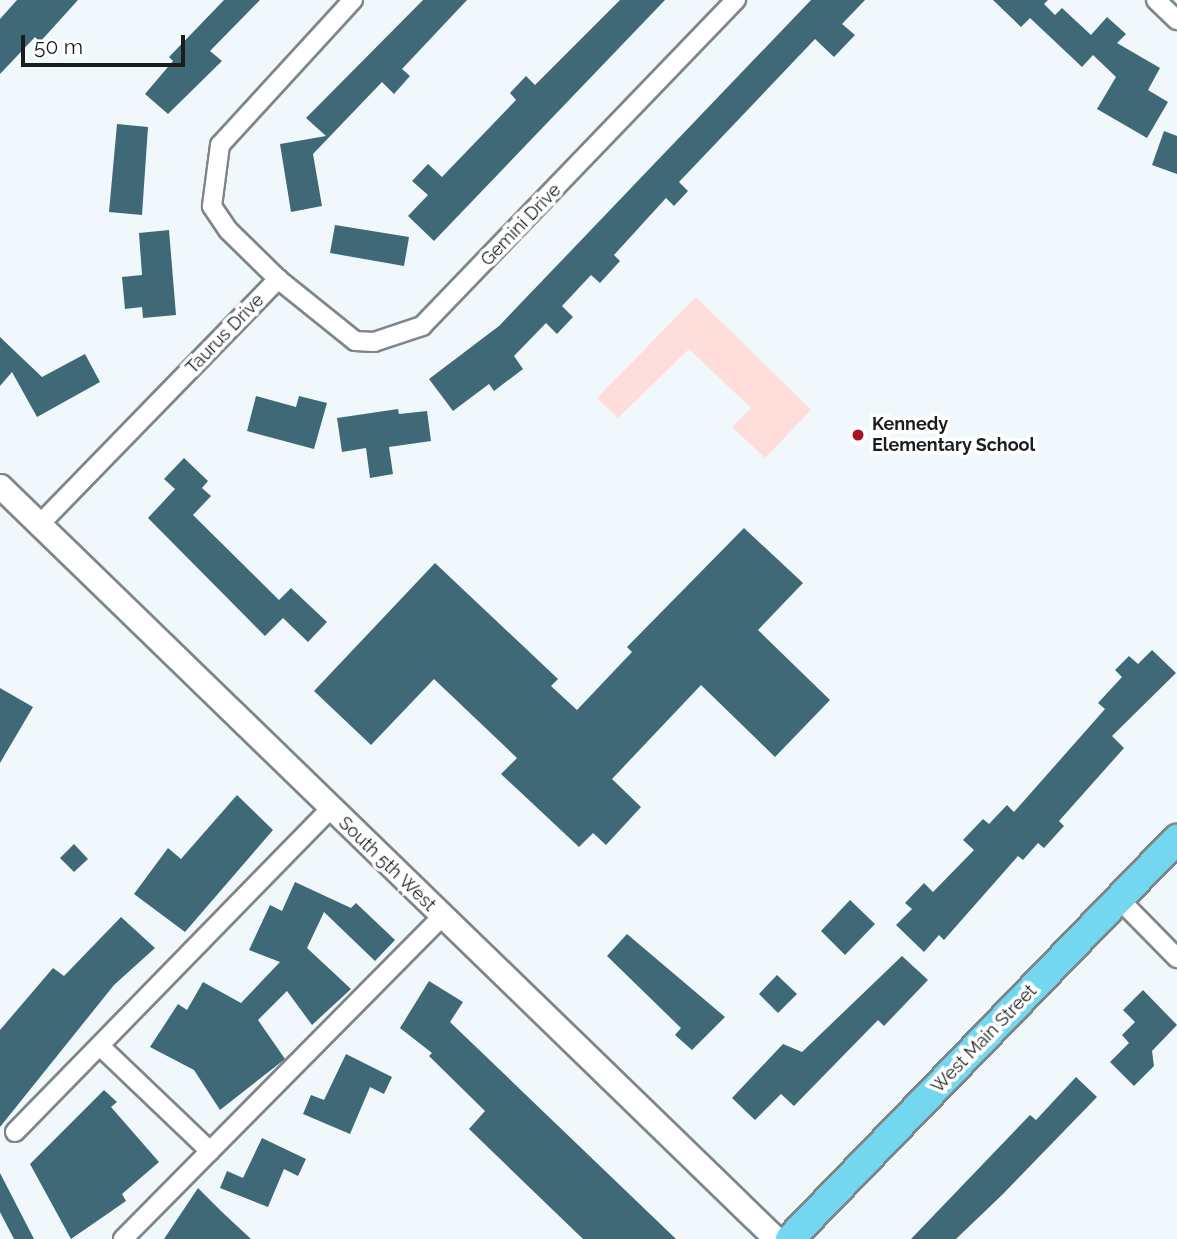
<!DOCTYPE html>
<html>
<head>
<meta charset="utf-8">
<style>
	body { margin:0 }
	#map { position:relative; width:1177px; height:1239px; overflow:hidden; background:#f0f8fb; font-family:Raleway,sans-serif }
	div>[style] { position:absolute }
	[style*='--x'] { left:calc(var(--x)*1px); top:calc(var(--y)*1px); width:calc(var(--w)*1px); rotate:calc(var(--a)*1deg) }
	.green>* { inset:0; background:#ffddda }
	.building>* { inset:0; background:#3f6977 }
	.roads { filter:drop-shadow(2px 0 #7f8689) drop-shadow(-2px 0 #7f8689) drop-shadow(0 2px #7f8689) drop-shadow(0 -2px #7f8689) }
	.minor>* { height:18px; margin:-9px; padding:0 9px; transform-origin:9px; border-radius:9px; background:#fff }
	.tertiary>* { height:23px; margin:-11.5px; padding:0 11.5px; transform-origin:11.5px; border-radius:11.5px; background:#fff }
	.primary>* { height:28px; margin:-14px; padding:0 14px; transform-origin:14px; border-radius:14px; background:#73d7f0 }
	.dots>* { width:19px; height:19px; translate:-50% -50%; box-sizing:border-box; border:4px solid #fff; border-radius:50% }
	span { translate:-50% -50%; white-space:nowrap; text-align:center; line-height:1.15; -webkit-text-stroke:7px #fff; paint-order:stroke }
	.street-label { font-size:18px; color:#1a1d1e }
	.poi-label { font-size:18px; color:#1a1d1e; font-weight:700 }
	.left { translate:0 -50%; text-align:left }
	.scale { position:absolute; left:21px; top:35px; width:164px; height:32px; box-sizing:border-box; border:4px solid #1a1d1e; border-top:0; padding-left:9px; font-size:21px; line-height:24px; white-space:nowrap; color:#1a1d1e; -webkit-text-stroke:5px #fff; paint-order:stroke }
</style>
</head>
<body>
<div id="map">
	<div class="green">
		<div style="clip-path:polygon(696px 297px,811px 410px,765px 458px,732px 427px,751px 408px,689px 349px,618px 418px,597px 398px)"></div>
	</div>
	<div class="building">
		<div style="clip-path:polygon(17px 0,78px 0,40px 42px,35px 37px,0 74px,0 19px)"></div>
		<div style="clip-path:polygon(224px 0,260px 0,210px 51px,222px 61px,168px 114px,145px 94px,173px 61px,169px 57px)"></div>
		<div style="clip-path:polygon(423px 0,467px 0,402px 69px,410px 76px,394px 94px,382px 82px,313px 154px,322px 206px,291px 212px,280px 144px,326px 136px,306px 118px)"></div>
		<div style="clip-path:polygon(620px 0,665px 0,434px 241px,408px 216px,428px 195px,412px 181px,428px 164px,442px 177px,516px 100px,510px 93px,526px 76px,535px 85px)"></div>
		<div style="clip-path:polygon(811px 0,865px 0,842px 24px,855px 35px,834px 57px,815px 39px,679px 182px,688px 191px,674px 206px,666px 198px,614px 255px,620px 261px,600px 283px,591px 275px,562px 306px,573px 317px,557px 334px,546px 323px,514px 356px,523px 369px,494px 391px,489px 384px,453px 411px,429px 379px,499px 326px)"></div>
		<div style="clip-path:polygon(993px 0,1048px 0,1044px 4px,1055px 15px,1062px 8px,1091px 35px,1107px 17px,1126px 34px,1117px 43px,1160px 68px,1148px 90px,1168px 102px,1147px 138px,1097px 109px,1116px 77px,1093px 55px,1082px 67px,1030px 18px,1021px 27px)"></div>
		<div style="clip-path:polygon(117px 124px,148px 127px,142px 215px,109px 212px)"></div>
		<div style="clip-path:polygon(1164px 131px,1177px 136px,1177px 174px,1152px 165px)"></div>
		<div style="clip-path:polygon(335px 225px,409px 237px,404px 266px,330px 253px)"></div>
		<div style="clip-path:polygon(169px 230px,176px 315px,143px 318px,142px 307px,125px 309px,122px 277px,142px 275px,139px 233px)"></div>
		<div style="clip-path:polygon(0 337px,42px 377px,85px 354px,100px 382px,37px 417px,12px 372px,0 386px)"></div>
		<div style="clip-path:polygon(256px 396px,296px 407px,299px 396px,327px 403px,314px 449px,247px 431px)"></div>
		<div style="clip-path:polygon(398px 409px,399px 414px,427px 411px,431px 441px,389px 447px,393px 474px,370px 478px,366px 448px,342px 452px,337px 418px)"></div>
		<div style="clip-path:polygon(184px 458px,208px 481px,202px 488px,211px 496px,193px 515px,279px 600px,291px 588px,327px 622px,308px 642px,283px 618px,265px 636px,148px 518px,175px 489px,164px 479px)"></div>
		<div style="clip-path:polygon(744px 528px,803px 583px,758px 630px,830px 700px,775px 757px,701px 685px,612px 779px,641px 807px,606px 845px,593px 833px,579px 847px,501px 774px,517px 758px,434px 679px,371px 745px,314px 691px,435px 563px,558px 679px,551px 686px,577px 710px,632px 652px,627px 647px)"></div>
		<div style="clip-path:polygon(1152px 650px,1176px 673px,1112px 736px,1124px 748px,1059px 821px,1064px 826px,1044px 848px,1038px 843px,1023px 860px,1018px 856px,944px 940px,939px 935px,924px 952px,896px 925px,912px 909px,905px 903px,924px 883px,933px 892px,974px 850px,963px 840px,983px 819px,989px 824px,1007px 805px,1014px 812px,1105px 709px,1098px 703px,1122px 677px,1115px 670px,1129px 656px,1138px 664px)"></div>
		<div style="clip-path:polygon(0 688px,33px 707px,0 763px)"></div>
		<div style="clip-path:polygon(237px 795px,273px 830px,185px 932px,134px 894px,168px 848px,181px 859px)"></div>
		<div style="clip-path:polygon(74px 844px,88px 859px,74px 872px,60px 858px)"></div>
		<div style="clip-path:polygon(295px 882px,351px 908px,356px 903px,395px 940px,375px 961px,324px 912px,307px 948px,351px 989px,312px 1025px,287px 991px,258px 1020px,285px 1059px,220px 1110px,194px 1070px,150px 1047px,178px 1004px,187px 1010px,203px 982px,241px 1003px,280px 962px,249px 950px,270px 905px,282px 911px)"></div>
		<div style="clip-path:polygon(850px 900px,875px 924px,845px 955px,821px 931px)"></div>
		<div style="clip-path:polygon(121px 917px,155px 948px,114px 985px,0 1127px,0 1030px,53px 968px,64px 976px)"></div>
		<div style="clip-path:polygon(627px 934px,725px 1017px,692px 1050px,675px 1035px,681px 1028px,607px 956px)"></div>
		<div style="clip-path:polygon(902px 956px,928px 980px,884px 1026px,878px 1020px,794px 1106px,781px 1094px,755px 1120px,732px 1098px,783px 1044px,802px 1052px)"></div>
		<div style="clip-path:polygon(777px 975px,797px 994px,778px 1013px,759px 994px)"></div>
		<div style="clip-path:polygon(429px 981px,463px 1002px,450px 1022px,676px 1239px,583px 1239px,469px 1129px,485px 1111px,429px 1056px,432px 1053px,400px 1028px)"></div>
		<div style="clip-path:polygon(1143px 990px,1177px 1025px,1152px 1051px,1154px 1066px,1134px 1086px,1110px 1062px,1129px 1043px,1122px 1035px,1135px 1022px,1123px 1010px)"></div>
		<div style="clip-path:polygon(346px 1054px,392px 1077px,384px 1094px,370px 1087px,350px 1134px,303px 1114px,311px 1095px,324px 1100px)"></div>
		<div style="clip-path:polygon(1076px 1077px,1097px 1097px,1003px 1194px,956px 1239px,911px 1239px,1030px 1115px,1036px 1120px)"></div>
		<div style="clip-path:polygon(104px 1090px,117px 1102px,111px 1107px,159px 1162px,122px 1194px,126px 1201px,71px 1239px,30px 1164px)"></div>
		<div style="clip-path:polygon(262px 1138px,306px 1159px,298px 1176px,284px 1169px,268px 1207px,220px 1188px,227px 1171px,243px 1178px)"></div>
		<div style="clip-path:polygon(0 1173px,34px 1239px,14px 1239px,0 1212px)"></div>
		<div style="clip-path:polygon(198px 1188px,222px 1212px,251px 1239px,164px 1239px)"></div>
	</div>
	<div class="roads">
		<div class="minor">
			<div style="--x:1156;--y:0;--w:29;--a:44"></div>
			<div style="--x:278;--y:279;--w:99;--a:38.8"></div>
			<div style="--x:355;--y:341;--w:19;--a:3"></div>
			<div style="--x:374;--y:342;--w:51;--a:-18.4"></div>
			<div style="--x:422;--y:326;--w:453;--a:-46.1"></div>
			<div style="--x:40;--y:524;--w:342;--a:-45.8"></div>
			<div style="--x:278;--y:279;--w:70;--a:-135.6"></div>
			<div style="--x:228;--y:230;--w:29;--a:-124"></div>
			<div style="--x:212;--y:206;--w:62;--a:-82.5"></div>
			<div style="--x:220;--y:145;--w:197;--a:-47.5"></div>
			<div style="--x:1119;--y:899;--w:83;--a:45.5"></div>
			<div style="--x:101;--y:1047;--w:151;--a:43.7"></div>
			<div style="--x:15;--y:1132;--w:451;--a:-45.7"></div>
			<div style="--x:123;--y:1239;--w:453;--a:-45.3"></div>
		</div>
		<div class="tertiary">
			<div style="--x:0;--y:486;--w:1081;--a:44.14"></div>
		</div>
		<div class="primary">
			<div style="--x:790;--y:1239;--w:557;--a:-45.95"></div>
		</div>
	</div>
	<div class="dots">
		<div style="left:858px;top:435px;background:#a91422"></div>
	</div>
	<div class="street-label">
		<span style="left:521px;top:225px;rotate:-46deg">Gemini Drive</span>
		<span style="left:225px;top:334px;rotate:-46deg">Taurus Drive</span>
		<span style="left:387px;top:864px;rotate:44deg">South 5th West</span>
		<span style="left:984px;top:1039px;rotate:-46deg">West Main Street</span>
	</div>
	<div class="poi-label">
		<span class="left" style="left:872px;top:435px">Kennedy<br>Elementary School</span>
	</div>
	<div class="scale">50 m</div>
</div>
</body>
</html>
